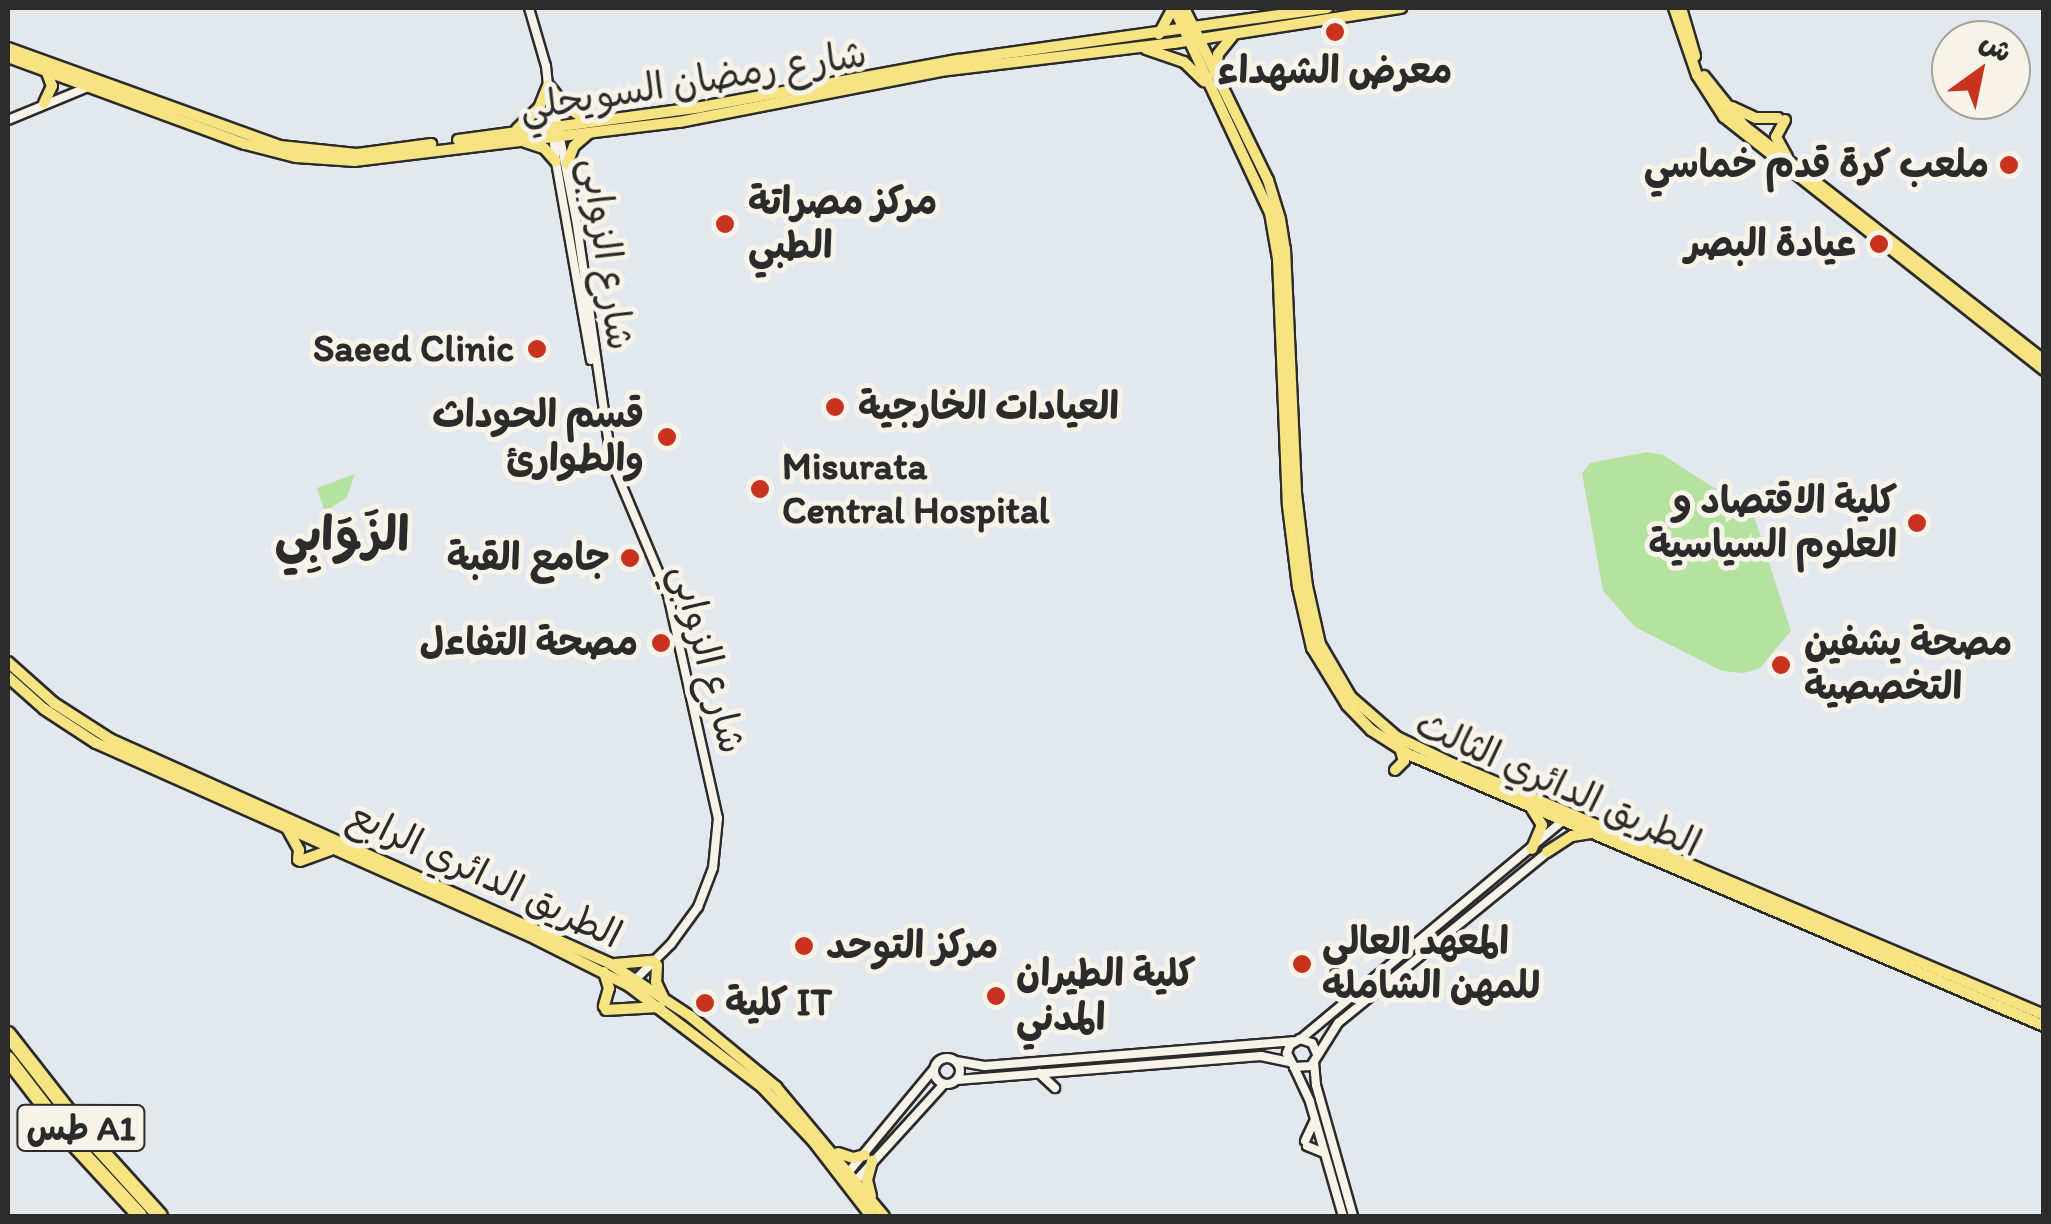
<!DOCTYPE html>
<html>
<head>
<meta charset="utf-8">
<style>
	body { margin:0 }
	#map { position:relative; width:2051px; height:1224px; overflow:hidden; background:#e3e8ee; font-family:Itim,"Playpen Sans Arabic",sans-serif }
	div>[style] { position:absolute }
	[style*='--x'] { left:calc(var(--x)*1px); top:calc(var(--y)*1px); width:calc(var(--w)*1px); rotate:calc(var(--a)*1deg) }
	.green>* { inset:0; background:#b6e2a0 }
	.roads { filter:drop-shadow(2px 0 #2b2b2b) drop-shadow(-2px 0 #2b2b2b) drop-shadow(0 2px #2b2b2b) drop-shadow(0 -2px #2b2b2b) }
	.minor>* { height:8px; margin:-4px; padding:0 4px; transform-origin:4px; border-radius:4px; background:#f7f3e8 }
	.minor>.ring { margin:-4px; padding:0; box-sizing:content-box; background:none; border:8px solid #f7f3e8; border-radius:50% }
	.major>* { height:10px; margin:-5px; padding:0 5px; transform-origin:5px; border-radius:5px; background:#f6e381 }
	.highway>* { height:14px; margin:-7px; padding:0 7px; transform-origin:7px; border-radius:7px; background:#f6e381 }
	.dots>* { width:28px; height:28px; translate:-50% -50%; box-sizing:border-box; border:5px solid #f7f3e8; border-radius:50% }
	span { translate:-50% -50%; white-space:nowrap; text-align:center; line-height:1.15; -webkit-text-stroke:10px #f7f3e8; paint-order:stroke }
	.shield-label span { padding:2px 8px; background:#f7f3e8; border:2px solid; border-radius:8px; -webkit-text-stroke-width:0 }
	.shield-label { font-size:35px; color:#2b2b2b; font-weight:700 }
	.poi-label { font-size:38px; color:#2b2b2b; font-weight:700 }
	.right { translate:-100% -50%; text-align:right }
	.left { translate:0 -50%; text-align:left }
	.street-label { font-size:38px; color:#2b2b2b }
	.district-label { font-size:48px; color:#2b2b2b; font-weight:700 }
	.frame { position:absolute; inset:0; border:10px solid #2b2b2b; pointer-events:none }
	.north { position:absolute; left:1931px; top:20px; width:100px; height:100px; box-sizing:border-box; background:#f7f3e8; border:2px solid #a5a39c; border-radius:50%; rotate:33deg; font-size:28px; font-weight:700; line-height:40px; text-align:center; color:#2b2b2b }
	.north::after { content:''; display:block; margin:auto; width:35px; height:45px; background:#c8321e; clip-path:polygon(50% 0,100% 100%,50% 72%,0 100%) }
</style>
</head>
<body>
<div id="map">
	<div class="green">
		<div style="clip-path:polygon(1647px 452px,1663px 455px,1753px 513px,1791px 631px,1760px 668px,1744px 673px,1722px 671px,1635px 627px,1603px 591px,1582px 473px,1590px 463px)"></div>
		<div style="clip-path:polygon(355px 474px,347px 497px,325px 512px,317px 488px)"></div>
	</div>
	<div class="roads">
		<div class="minor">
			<div style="--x:529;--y:8;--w:60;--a:73.7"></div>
			<div style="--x:546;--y:66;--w:97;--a:84.1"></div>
			<div style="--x:556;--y:162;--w:201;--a:80"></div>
			<div style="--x:551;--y:92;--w:129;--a:78.9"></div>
			<div style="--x:576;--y:219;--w:244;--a:81.7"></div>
			<div style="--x:611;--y:460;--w:147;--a:67.1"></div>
			<div style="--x:668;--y:595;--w:229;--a:77.4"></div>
			<div style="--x:718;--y:818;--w:50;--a:95.7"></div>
			<div style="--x:713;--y:868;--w:42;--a:111"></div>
			<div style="--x:698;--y:907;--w:46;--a:126.1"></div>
			<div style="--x:671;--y:944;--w:54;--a:135"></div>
			<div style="--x:8;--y:120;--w:87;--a:-22.4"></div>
			<div style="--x:1302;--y:1038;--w:341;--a:-39.8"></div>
			<div style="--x:1317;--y:1054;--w:12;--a:-114"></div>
			<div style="--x:1312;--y:1043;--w:13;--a:-162"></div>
			<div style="--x:1300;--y:1039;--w:12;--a:149"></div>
			<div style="--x:1290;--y:1045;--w:9;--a:111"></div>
			<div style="--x:1287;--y:1053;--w:16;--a:63"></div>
			<div style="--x:1294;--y:1067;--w:17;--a:-3"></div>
			<div style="--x:1311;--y:1066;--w:51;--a:-57.9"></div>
			<div style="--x:1338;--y:1023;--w:274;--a:-39.2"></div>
			<div class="ring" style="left:934px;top:1058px;width:18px;height:18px"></div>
			<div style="--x:956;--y:1061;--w:29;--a:10"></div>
			<div style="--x:985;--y:1066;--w:309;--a:-4.6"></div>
			<div style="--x:1314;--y:1062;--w:23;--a:85"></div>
			<div style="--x:1316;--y:1085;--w:136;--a:74.2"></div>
			<div style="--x:1294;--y:1067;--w:38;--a:65"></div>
			<div style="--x:1310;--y:1102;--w:119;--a:73.9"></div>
			<div style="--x:1039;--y:1073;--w:22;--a:43"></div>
			<div style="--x:957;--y:1080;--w:305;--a:-4.5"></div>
			<div style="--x:1261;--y:1056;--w:29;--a:12"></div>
			<div style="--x:1305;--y:1141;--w:23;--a:-65"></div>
			<div style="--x:1307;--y:1146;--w:18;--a:22"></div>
			<div style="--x:847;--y:1174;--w:135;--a:-50.4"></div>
			<div style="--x:853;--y:1184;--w:135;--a:-47.7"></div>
		</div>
		<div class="major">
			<div style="--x:1174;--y:8;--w:226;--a:64.9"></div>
			<div style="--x:1270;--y:213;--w:47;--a:80.1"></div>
			<div style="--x:1278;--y:259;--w:247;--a:87.7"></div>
			<div style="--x:1288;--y:506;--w:82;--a:83"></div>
			<div style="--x:1298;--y:587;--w:63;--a:77.1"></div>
			<div style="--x:1312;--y:648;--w:67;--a:58.4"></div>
			<div style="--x:1347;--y:705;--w:35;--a:46"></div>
			<div style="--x:1371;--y:730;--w:46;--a:32.7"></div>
			<div style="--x:1410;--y:755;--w:689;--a:23.14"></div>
			<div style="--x:1184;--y:8;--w:191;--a:64"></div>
			<div style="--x:1268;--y:180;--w:41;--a:72.9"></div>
			<div style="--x:1280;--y:219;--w:30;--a:81"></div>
			<div style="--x:1285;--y:249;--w:244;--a:87.4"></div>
			<div style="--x:1296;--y:493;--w:94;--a:83.3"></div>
			<div style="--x:1307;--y:586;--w:59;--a:77.4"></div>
			<div style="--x:1320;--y:644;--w:61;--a:59.7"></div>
			<div style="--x:1351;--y:697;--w:61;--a:41"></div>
			<div style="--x:1397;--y:737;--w:62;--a:25.7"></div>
			<div style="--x:1453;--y:764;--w:642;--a:23.01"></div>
			<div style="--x:1674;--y:8;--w:71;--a:71.1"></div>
			<div style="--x:1697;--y:75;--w:50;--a:57.3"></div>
			<div style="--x:1724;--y:117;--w:408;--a:38.3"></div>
			<div style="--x:1681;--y:8;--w:50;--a:73.7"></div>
			<div style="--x:1159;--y:34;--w:30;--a:-62"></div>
			<div style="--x:8;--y:48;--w:289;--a:19.8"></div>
			<div style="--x:280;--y:146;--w:77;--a:5.9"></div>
			<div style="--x:357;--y:154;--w:75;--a:-7.7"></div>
			<div style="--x:1146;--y:49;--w:40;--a:18.9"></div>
			<div style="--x:1184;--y:62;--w:28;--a:44"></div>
			<div style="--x:8;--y:57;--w:252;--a:20.2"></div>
			<div style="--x:245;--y:144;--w:53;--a:14.3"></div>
			<div style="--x:296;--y:157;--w:59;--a:3.9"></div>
			<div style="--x:355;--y:161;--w:326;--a:-6.9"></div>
			<div style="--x:679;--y:122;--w:267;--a:-11"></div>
			<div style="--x:941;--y:71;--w:235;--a:-6.9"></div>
			<div style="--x:1174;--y:43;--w:230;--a:-8.8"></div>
			<div style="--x:1215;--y:74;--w:20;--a:-81"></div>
			<div style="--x:1218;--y:54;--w:22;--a:-51"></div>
			<div style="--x:1704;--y:76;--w:64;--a:51.3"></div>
			<div style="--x:1744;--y:126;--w:380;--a:38"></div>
			<div style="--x:550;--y:87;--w:23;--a:52"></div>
			<div style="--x:564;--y:105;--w:30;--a:34"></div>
			<div style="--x:44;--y:103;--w:19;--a:-65"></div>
			<div style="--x:52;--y:86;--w:14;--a:-111"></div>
			<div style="--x:1732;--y:107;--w:26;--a:25"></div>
			<div style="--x:1756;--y:118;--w:22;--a:0"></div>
			<div style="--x:1785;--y:120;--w:19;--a:118"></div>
			<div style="--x:1776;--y:137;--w:23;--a:61"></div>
			<div style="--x:517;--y:129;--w:30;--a:-44"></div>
			<div style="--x:539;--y:108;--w:24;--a:-68"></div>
			<div style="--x:458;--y:140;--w:245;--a:-7.7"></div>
			<div style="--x:701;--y:107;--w:261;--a:-10.4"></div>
			<div style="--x:958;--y:60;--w:373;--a:-8"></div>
			<div style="--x:525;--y:142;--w:20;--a:18"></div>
			<div style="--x:544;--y:148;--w:18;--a:49"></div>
			<div style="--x:567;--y:164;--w:19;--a:-69"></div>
			<div style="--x:574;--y:146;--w:20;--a:-41"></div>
			<div style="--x:8;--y:662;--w:62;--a:41.7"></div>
			<div style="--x:54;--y:703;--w:67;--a:32.7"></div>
			<div style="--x:110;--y:739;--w:547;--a:24.18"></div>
			<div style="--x:609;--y:963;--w:97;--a:33.2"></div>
			<div style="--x:690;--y:1016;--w:112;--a:39.5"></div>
			<div style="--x:776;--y:1087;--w:168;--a:50.1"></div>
			<div style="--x:8;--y:677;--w:48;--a:41.6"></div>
			<div style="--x:44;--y:709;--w:62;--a:33.2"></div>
			<div style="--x:96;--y:743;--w:482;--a:24"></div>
			<div style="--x:536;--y:939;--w:104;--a:26.8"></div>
			<div style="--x:629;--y:986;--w:167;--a:37.2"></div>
			<div style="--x:762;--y:1087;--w:74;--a:46.6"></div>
			<div style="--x:813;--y:1141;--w:95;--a:52.3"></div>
			<div style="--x:1395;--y:770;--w:13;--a:-45"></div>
			<div style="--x:1404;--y:761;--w:10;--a:-107"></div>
			<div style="--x:1532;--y:809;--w:19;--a:58"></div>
			<div style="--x:1542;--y:825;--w:26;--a:113"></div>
			<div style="--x:288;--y:830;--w:23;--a:61"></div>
			<div style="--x:299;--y:850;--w:10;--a:96"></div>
			<div style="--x:1547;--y:852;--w:30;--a:-33"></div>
			<div style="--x:1572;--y:836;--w:19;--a:-9"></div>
			<div style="--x:300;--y:861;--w:33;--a:-20"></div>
			<div style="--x:615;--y:964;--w:38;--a:-5"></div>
			<div style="--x:657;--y:965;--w:17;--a:93"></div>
			<div style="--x:656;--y:982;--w:17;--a:65"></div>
			<div style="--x:604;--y:972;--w:17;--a:73"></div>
			<div style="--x:609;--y:988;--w:19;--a:106"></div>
			<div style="--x:606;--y:1010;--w:54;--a:-3.2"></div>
			<div style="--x:838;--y:1153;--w:16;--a:18"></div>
			<div style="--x:853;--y:1158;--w:12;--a:-14"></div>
			<div style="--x:871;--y:1196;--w:16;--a:-104"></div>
			<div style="--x:867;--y:1180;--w:20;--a:-75"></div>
		</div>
		<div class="highway">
			<div style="--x:8;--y:1034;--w:127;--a:52"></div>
			<div style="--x:86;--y:1134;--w:110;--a:47.9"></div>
			<div style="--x:8;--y:1059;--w:105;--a:52.4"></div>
			<div style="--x:72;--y:1142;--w:100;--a:47.4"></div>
		</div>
	</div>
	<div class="dots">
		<div style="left:1335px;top:32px;background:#c8321e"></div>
		<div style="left:2009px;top:165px;background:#c8321e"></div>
		<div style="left:725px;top:224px;background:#c8321e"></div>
		<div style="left:1879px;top:244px;background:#c8321e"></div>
		<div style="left:537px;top:349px;background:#c8321e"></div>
		<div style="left:835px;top:407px;background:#c8321e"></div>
		<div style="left:667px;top:437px;background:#c8321e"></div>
		<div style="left:760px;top:489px;background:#c8321e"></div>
		<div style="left:1917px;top:523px;background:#c8321e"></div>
		<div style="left:630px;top:558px;background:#c8321e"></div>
		<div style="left:661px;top:643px;background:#c8321e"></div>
		<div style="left:1781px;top:665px;background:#c8321e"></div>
		<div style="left:804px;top:946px;background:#c8321e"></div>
		<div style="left:1302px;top:964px;background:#c8321e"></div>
		<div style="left:996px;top:996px;background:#c8321e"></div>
		<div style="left:705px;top:1003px;background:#c8321e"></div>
	</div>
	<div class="shield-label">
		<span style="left:81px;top:1128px">طس A1</span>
	</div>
	<div class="poi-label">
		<span style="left:1335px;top:71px">معرض الشهداء</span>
		<span class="right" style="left:1989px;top:165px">ملعب كرة قدم خماسي</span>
		<span class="left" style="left:748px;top:224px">مركز مصراتة<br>الطبي</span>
		<span class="right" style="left:1856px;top:244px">عيادة البصر</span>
		<span class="right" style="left:514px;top:349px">Saeed Clinic</span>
		<span class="left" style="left:858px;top:407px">العيادات الخارجية</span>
		<span class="right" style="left:644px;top:437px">قسم الحوداث<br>والطوارئ</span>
		<span class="left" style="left:782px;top:489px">Misurata<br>Central Hospital</span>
		<span class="right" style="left:1897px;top:523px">كلية الاقتصاد و<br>العلوم السياسية</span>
		<span class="right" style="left:610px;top:558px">جامع القبة</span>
		<span class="right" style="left:638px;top:643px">مصحة التفاءل</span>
		<span class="left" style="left:1804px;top:665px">مصحة يشفين<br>التخصصية</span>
		<span class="left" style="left:1322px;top:964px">المعهد العالي<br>للمهن الشامله</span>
		<span class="left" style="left:826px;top:946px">مركز التوحد</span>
		<span class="left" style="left:1016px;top:996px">كلية الطيران<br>المدني</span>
		<span class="left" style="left:725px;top:1003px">كلية IT</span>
	</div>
	<div class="street-label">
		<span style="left:693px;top:81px;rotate:-9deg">شارع رمضان السويحلي</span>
		<span style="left:607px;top:254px;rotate:82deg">شارع الزوابى</span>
		<span style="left:708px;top:659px;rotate:75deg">شارع الزوابي</span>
		<span style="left:1558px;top:784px;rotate:24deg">الطريق الدائري الثالث</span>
		<span style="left:485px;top:875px;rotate:25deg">الطريق الدائري الرابع</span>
	</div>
	<div class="district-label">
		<span style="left:342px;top:534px">الزَوَابِي</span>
	</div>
	<div class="frame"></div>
	<div class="north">ش</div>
</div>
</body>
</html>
